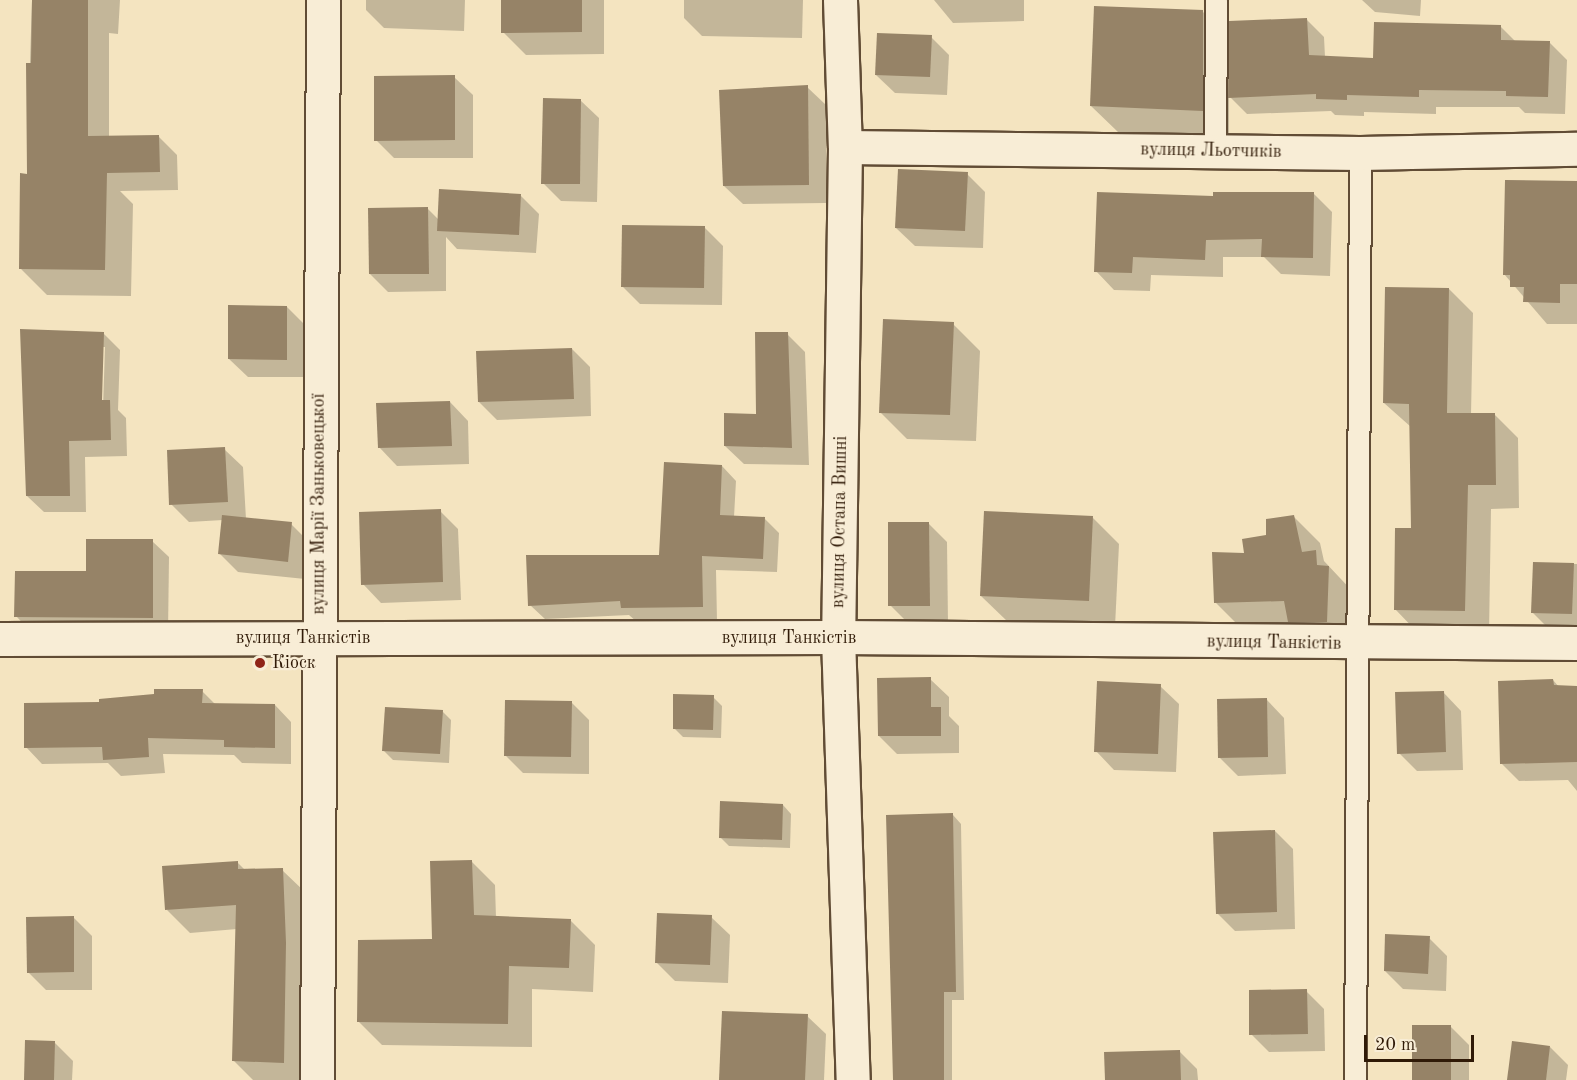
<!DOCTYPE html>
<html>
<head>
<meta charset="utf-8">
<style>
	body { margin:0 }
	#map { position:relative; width:1577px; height:1080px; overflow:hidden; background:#f4e4c0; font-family:"Old Standard TT",serif }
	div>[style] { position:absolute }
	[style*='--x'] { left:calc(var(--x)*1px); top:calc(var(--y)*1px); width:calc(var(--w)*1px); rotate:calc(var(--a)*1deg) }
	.shadow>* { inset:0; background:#0003 }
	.building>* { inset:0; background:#968367 }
	.roads { filter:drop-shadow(2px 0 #614c35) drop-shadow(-2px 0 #614c35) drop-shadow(0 2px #614c35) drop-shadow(0 -2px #614c35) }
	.lane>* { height:21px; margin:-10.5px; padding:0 10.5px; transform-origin:10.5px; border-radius:10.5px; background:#f8edd6 }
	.street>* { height:33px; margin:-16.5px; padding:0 16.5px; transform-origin:16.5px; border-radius:16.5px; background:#f8edd6 }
	.dots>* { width:16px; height:16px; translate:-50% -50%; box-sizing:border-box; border:3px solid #f8edd6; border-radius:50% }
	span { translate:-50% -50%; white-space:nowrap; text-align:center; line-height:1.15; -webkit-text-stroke:4.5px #f8edd6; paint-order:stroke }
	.street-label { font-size:18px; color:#301a07 }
	.poi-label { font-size:18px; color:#301a07 }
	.left { translate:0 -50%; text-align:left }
	.scale { position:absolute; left:1364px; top:1035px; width:110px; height:27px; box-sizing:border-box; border:3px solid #301a07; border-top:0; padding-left:8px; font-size:18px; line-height:21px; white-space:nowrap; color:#301a07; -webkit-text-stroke:4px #f8edd6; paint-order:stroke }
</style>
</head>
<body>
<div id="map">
	<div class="shadow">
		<div style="clip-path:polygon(32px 0,120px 0,118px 34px,109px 33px,109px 137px,159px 137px,177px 155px,178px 190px,120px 191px,133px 204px,131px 296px,47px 295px,20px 268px,91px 177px,28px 123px)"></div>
		<div style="clip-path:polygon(366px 0,465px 0,464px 31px,384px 28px,366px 10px)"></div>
		<div style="clip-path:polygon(502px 0,604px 0,604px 54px,526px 55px,503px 32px)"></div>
		<div style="clip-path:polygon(684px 0,803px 0,802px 38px,702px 36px,684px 18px)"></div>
		<div style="clip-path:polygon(934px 0,1024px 0,1024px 21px,953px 23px)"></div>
		<div style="clip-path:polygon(1362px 0,1421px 0,1420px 16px,1375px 12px)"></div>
		<div style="clip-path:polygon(1203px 12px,1230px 39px,1307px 20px,1324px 37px,1325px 57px,1375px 59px,1500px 26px,1516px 42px,1549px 42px,1567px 60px,1565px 114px,1525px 113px,1519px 107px,1436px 107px,1436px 114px,1364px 112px,1364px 116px,1335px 115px,1331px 111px,1247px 114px,1229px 96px,1229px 137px,1118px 132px,1091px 106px)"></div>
		<div style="clip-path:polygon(931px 37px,949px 55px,947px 95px,895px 93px,876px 75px)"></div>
		<div style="clip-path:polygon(454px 77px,473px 95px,473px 158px,394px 158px,376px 140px)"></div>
		<div style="clip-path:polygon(807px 87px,826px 105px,826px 203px,743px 204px,724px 186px)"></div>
		<div style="clip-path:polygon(580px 100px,599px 118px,597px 202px,561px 201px,543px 183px)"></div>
		<div style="clip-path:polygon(967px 174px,985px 192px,983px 248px,915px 246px,896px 228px)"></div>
		<div style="clip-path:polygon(1577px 183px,1577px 324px,1547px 324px,1504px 274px)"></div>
		<div style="clip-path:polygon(1313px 193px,1332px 212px,1330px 276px,1281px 274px,1264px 257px,1223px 257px,1223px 277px,1151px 275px,1150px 291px,1114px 290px,1096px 271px,1214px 198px)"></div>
		<div style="clip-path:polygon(520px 195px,539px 214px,536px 253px,457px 249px,446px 237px,446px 291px,388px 292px,370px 274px,427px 208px,439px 220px)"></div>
		<div style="clip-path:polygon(704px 227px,723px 246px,722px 305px,640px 304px,622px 286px)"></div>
		<div style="clip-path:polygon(1449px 289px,1473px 313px,1471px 415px,1494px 414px,1518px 438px,1519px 508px,1491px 509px,1489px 634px,1419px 634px,1395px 609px,1412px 529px,1411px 427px,1384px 403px)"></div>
		<div style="clip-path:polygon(287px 307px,305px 325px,304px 377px,248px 377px,229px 359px)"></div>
		<div style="clip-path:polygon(953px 324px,980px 351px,976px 441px,907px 439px,880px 412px)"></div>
		<div style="clip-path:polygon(evenodd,103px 333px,120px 350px,118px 410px,126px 418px,127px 456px,85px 457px,86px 512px,44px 512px,27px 496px,103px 333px,102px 347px,105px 347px,103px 408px,100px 408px,102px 347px)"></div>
		<div style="clip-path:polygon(787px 334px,805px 352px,809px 465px,744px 464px,725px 446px,758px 415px)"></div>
		<div style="clip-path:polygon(572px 349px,590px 367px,591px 416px,497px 420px,479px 402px)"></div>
		<div style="clip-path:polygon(450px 402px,468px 421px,469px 464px,397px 466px,379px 447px)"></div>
		<div style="clip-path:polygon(224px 449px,243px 467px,246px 519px,291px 524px,309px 542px,305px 579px,238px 572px,220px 554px,223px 520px,189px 522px,171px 504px)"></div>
		<div style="clip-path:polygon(722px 466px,736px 481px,734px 517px,764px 518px,779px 533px,777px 572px,716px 570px,717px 621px,637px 622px,629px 615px,545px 619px,530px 605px,660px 557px)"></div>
		<div style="clip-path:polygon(440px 511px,458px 529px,461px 600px,381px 603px,363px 584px)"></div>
		<div style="clip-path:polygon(1092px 517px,1119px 544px,1115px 627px,1008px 622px,981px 596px)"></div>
		<div style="clip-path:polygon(1294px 517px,1320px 543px,1324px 561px,1355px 594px,1353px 648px,1242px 629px,1215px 602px,1267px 536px)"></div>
		<div style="clip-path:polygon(928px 523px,947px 542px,948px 623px,908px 623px,890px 605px)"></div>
		<div style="clip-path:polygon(152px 541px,169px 557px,168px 633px,32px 633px,16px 616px)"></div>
		<div style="clip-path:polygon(1534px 563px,1577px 564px,1577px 631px,1550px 630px,1532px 612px)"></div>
		<div style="clip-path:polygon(930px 679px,949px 697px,949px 716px,959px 726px,959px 753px,897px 754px,879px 736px)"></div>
		<div style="clip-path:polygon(1553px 680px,1559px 687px,1577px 687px,1577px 791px,1568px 780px,1519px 781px,1501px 763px)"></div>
		<div style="clip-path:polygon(1160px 686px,1179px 704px,1176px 772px,1114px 770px,1096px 751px)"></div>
		<div style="clip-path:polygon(202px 691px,216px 705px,275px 705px,291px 722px,291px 764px,242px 763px,234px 755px,163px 754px,165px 773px,121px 776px,108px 763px,42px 764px,26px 747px,101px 704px)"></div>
		<div style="clip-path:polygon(1443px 692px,1461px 711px,1463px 770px,1417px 771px,1399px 753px)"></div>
		<div style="clip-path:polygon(713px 697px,722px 706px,721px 738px,683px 737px,674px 728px)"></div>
		<div style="clip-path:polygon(1266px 699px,1284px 718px,1286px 774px,1238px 776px,1220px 758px)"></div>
		<div style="clip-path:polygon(571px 702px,589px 720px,589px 774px,523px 773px,505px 755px)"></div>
		<div style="clip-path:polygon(442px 711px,451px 720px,449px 763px,393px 760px,384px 751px)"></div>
		<div style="clip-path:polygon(783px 805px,791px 814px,790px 848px,729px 846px,720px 837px)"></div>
		<div style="clip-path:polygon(953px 815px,961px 824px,964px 1000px,952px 1000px,952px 1080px,894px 1080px)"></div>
		<div style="clip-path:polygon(1275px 831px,1293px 849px,1295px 929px,1235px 931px,1217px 913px)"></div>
		<div style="clip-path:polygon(471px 861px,495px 885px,496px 918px,571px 921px,595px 945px,593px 992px,532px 989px,532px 1047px,382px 1045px,358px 1021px,433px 940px)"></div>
		<div style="clip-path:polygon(237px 862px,245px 870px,282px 870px,305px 892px,307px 1080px,253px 1080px,234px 1061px,237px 929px,190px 933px,167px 910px)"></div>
		<div style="clip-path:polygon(711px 917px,730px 935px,728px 983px,675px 981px,656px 962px)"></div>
		<div style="clip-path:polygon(74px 918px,92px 936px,92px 990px,46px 990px,28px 972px)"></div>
		<div style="clip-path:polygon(1429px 938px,1447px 956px,1446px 991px,1403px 989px,1385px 971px)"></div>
		<div style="clip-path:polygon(1306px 991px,1324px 1009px,1325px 1051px,1269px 1052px,1251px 1034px)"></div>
		<div style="clip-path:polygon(807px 1016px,826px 1034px,824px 1080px,721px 1080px)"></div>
		<div style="clip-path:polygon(1451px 1027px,1469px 1045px,1469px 1080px,1413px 1080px)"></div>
		<div style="clip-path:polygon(55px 1043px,73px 1061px,72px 1080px,25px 1080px)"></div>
		<div style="clip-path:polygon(1550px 1047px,1568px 1065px,1566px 1080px,1509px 1080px)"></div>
		<div style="clip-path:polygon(1179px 1051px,1197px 1069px,1198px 1080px,1107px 1080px)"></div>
	</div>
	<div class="building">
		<div style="clip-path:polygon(32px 0,88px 0,88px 136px,159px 135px,160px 172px,107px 173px,105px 270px,19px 269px,20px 173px,27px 174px,26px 63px,31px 63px)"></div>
		<div style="clip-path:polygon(501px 0,582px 0,582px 32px,501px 33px)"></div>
		<div style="clip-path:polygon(1094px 6px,1203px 10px,1203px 111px,1090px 106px)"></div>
		<div style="clip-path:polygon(1307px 18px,1309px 55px,1373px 58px,1374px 22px,1501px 25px,1501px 40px,1550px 41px,1548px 97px,1506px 96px,1506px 91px,1419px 90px,1419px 97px,1347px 95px,1347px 100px,1316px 99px,1316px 94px,1228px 98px,1229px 21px)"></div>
		<div style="clip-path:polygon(877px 33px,932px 35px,930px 77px,875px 75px)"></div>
		<div style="clip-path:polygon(455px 75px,455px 140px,374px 141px,374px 76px)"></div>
		<div style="clip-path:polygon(808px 85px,809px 185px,723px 186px,719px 90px)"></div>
		<div style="clip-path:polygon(543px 98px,581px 99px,580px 184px,541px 184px)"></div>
		<div style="clip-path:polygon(898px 169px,968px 172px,965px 231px,895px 228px)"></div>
		<div style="clip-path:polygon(1505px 180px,1577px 181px,1577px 284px,1560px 284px,1560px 303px,1523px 302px,1524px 287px,1510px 287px,1510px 275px,1503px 275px)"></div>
		<div style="clip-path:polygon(439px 189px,521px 194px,519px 235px,437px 231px)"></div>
		<div style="clip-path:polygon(1097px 192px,1213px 196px,1213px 192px,1314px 192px,1313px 258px,1261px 257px,1262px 239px,1206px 240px,1205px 260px,1133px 257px,1132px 273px,1094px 272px)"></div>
		<div style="clip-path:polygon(428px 207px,429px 274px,369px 274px,368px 208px)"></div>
		<div style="clip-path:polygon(622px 225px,705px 226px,704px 288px,621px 287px)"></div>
		<div style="clip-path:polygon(1385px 287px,1449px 288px,1447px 413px,1495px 413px,1496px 485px,1468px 485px,1465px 611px,1394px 610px,1395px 528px,1411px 528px,1409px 404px,1383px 403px)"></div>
		<div style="clip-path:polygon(228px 305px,287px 306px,287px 360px,228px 359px)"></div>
		<div style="clip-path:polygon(883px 319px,954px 322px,950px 415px,879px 413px)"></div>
		<div style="clip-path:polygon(20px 329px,104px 332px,102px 400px,110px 400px,111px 440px,69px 441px,70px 496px,26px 496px)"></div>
		<div style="clip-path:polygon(755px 332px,788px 332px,792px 448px,724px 446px,724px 413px,756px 414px)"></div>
		<div style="clip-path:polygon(572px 348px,574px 399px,478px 402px,476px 351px)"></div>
		<div style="clip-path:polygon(450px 401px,452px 446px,378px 448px,376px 403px)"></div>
		<div style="clip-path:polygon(225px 447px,228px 502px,169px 505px,167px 450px)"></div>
		<div style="clip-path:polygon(664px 462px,722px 465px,720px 515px,765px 517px,763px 559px,702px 556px,703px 607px,621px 608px,620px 601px,528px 606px,526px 555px,659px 555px)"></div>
		<div style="clip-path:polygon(441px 509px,443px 582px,361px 585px,359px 512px)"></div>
		<div style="clip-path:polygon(984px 511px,1093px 516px,1089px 601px,980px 596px)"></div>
		<div style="clip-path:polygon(222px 515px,292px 522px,288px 562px,218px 554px)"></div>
		<div style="clip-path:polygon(1294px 515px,1302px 552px,1316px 550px,1317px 565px,1329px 566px,1327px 622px,1288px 622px,1284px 601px,1214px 603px,1212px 552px,1244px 553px,1242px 539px,1266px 535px,1266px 519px)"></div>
		<div style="clip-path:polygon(888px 522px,929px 522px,930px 606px,888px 606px)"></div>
		<div style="clip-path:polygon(86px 539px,153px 539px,153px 618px,14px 617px,15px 571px,86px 571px)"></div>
		<div style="clip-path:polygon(1533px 562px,1574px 563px,1572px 614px,1531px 613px)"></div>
		<div style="clip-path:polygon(931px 677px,931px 707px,941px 707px,941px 736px,878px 736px,877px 678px)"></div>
		<div style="clip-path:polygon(1553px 679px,1554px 685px,1577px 686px,1577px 762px,1500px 764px,1498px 681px)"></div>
		<div style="clip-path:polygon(1097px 681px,1161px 684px,1158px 754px,1094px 752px)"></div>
		<div style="clip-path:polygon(154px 689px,203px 689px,202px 703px,275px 704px,275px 748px,224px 747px,224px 740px,148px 738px,149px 757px,103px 760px,102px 747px,24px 748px,24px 703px,99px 702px,99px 699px,154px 694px)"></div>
		<div style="clip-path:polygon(1444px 691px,1446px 752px,1397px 754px,1395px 692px)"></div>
		<div style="clip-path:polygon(673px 694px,714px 695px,713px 730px,673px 729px)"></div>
		<div style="clip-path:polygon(1267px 698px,1268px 757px,1218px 758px,1217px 699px)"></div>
		<div style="clip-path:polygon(505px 700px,572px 701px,571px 757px,504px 756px)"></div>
		<div style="clip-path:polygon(385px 707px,443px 710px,440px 754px,382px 751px)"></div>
		<div style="clip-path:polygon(720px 801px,783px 804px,782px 840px,719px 838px)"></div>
		<div style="clip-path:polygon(953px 813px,956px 992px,944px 992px,944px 1080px,893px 1080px,886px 815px)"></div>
		<div style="clip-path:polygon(1275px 830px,1277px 912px,1216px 914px,1213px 832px)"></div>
		<div style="clip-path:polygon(472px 860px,474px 915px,571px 919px,569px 968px,509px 966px,508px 1024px,357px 1022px,358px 940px,432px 939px,430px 861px)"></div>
		<div style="clip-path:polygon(238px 861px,238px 869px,283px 868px,286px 943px,284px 1063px,232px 1061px,236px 905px,165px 910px,162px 866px)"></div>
		<div style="clip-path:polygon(657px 913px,712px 915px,710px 965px,655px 963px)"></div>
		<div style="clip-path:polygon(74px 916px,74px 972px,27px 973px,26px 917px)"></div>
		<div style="clip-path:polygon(1385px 934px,1430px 936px,1428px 974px,1384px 971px)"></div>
		<div style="clip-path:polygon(1307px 989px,1308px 1034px,1249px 1035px,1249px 990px)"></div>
		<div style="clip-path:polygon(722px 1011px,808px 1014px,805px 1080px,719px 1080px)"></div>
		<div style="clip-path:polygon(1412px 1025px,1451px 1025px,1451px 1080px,1412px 1080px)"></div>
		<div style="clip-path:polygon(25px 1040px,55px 1041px,54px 1080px,24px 1080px)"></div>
		<div style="clip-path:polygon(1512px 1041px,1550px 1046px,1546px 1080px,1507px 1080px)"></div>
		<div style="clip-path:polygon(1180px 1050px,1181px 1080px,1105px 1080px,1104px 1052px)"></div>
	</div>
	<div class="roads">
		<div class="lane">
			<div style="--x:1215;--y:151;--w:151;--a:-89.6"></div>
			<div style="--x:1355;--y:1080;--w:927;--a:-89.69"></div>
		</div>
		<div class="street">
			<div style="--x:840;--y:0;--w:147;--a:88.1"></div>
			<div style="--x:845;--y:147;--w:490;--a:90.8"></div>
			<div style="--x:838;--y:637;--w:443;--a:88.1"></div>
			<div style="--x:845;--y:147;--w:515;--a:0.67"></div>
			<div style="--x:1360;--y:153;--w:217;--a:-1.1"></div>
			<div style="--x:0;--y:639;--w:838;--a:-0.14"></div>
			<div style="--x:838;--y:637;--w:739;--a:0.47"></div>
			<div style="--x:317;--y:1080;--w:1080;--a:-89.68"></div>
		</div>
	</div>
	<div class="dots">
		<div style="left:260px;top:663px;background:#8f2418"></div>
	</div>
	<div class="street-label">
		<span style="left:1211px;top:151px;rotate:1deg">вулиця Льотчиків</span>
		<span style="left:319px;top:504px;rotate:-90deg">вулиця Марії Заньковецької</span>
		<span style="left:840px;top:522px;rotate:-89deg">вулиця Остапа Вишні</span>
		<span style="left:303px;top:638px">вулиця Танкістів</span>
		<span style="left:789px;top:638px">вулиця Танкістів</span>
		<span style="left:1274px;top:643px;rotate:1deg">вулиця Танкістів</span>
	</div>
	<div class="poi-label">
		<span class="left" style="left:272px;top:663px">Кіоск</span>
	</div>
	<div class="scale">20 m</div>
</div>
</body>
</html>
